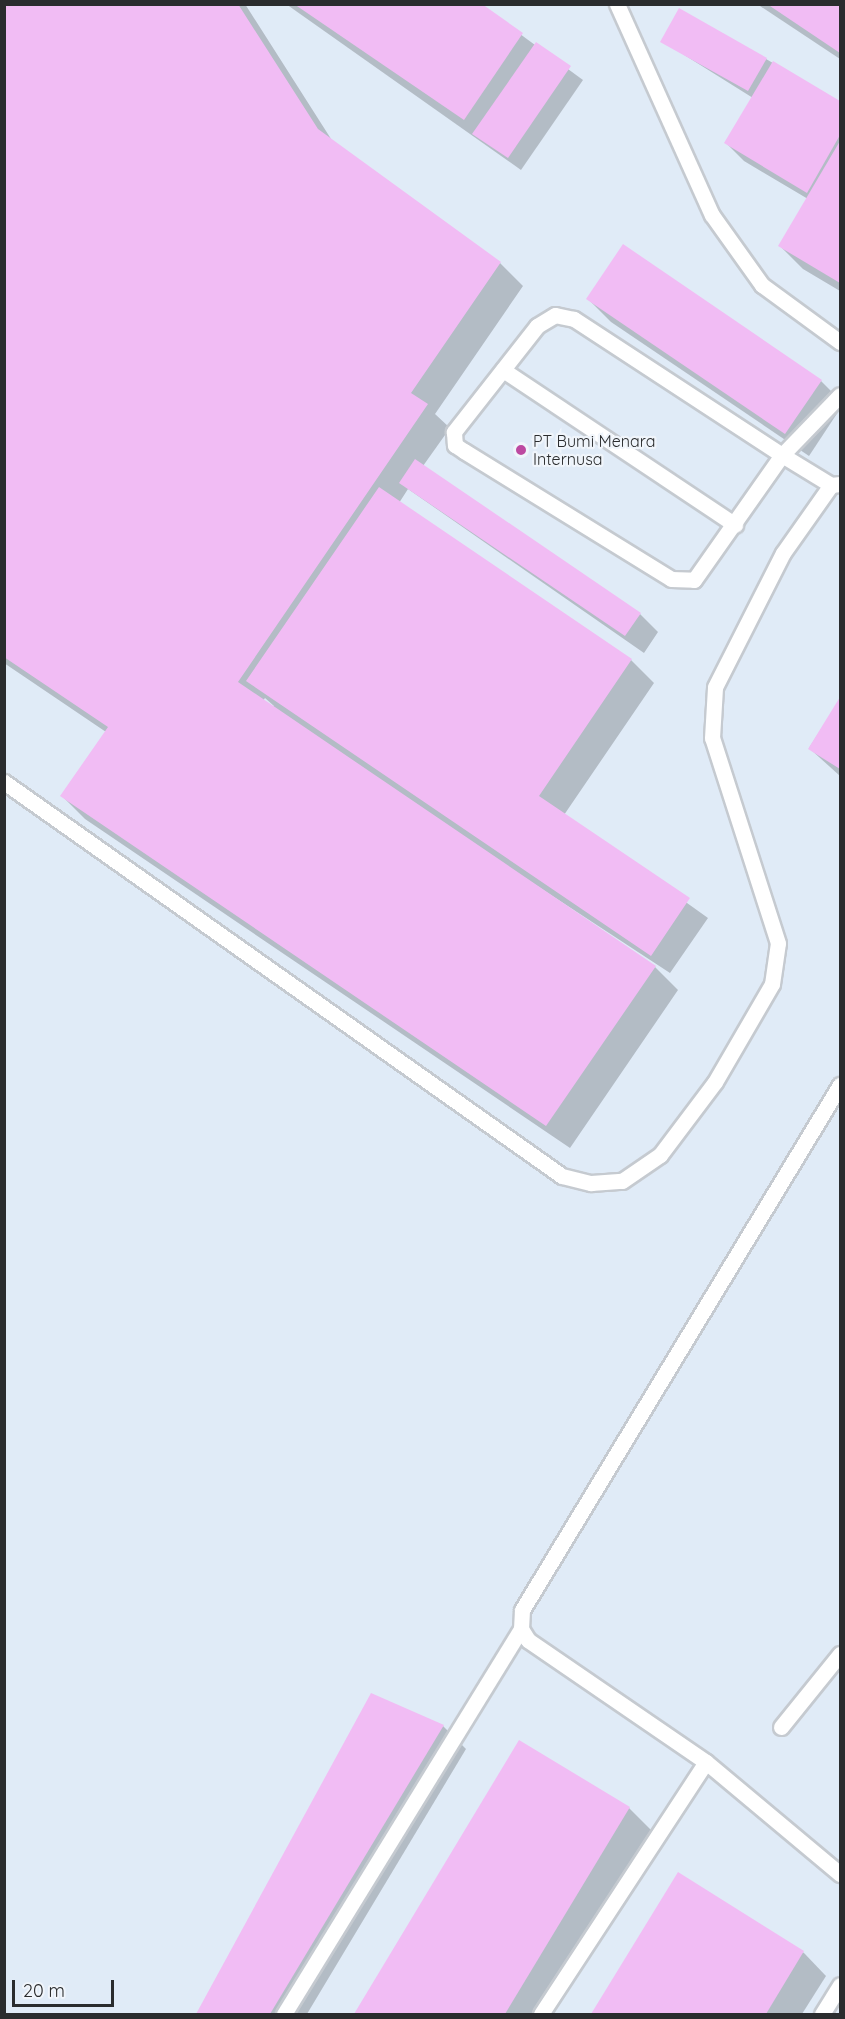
<!DOCTYPE html>
<html>
<head>
<meta charset="utf-8">
<style>
	body { margin:0 }
	#map { position:relative; width:845px; height:2019px; overflow:hidden; background:#f0f5fb; font-family:Quicksand,sans-serif }
	div>[style] { position:absolute }
	[style*='--x'] { left:calc(var(--x)*1px); top:calc(var(--y)*1px); width:calc(var(--w)*1px); rotate:calc(var(--a)*1deg) }
	.built>* { inset:0; background:#e0ebf7 }
	.shadow>* { inset:0; background:#0003 }
	.building>* { inset:0; background:#f1bcf4 }
	.roads { filter:drop-shadow(2px 0 #c5cad0) drop-shadow(-2px 0 #c5cad0) drop-shadow(0 2px #c5cad0) drop-shadow(0 -2px #c5cad0) }
	.lane>* { height:15px; margin:-7.5px; padding:0 7.5px; transform-origin:7.5px; border-radius:7.5px; background:#fff }
	.dots>* { width:16px; height:16px; translate:-50% -50%; box-sizing:border-box; border:3px solid #f0f5fb; border-radius:50% }
	span { translate:-50% -50%; white-space:nowrap; text-align:center; line-height:1.15; -webkit-text-stroke:4.5px #f0f5fb; paint-order:stroke }
	.poi-label { font-size:16px; color:#2a2c2e }
	.left { translate:0 -50%; text-align:left }
	.frame { position:absolute; inset:0; border:6px solid #2a2c2e; pointer-events:none }
	.scale { position:absolute; left:12px; top:1980px; width:102px; height:27px; box-sizing:border-box; border:3px solid #2a2c2e; border-top:0; padding-left:8px; font-size:18px; line-height:21px; white-space:nowrap; color:#2a2c2e; -webkit-text-stroke:4px #f0f5fb; paint-order:stroke }
</style>
</head>
<body>
<div id="map">
	<div class="built">
		<div style="clip-path:polygon(5px 5px,840px 5px,840px 2014px,5px 2014px)"></div>
	</div>
	<div class="shadow">
		<div style="clip-path:polygon(evenodd,4px 4px,245px 4px,333px 142px,500px 263px,523px 286px,435px 414px,450px 428px,423px 466px,640px 614px,658px 632px,644px 653px,408px 489px,399px 503px,631px 660px,654px 683px,564px 815px,708px 918px,670px 973px,522px 876px,655px 967px,678px 990px,570px 1148px,85px 819px,62px 796px,106px 732px,4px 663px,4px 4px,265px 698px,274px 706px,273px 707px,263px 701px,265px 698px)"></div>
		<div style="clip-path:polygon(286px 4px,479px 4px,583px 80px,521px 170px)"></div>
		<div style="clip-path:polygon(757px 4px,840px 4px,840px 59px)"></div>
		<div style="clip-path:polygon(662px 41px,766px 59px,840px 102px,840px 291px,803px 269px,780px 246px,808px 199px,744px 161px,726px 143px,753px 98px)"></div>
		<div style="clip-path:polygon(588px 299px,821px 381px,840px 400px,840px 409px,809px 456px,611px 322px)"></div>
		<div style="clip-path:polygon(840px 700px,840px 776px,809px 748px)"></div>
		<div style="clip-path:polygon(371px 1695px,443px 1726px,466px 1749px,307px 2014px,198px 2014px)"></div>
		<div style="clip-path:polygon(520px 1742px,629px 1808px,652px 1831px,542px 2014px,355px 2014px)"></div>
		<div style="clip-path:polygon(679px 1874px,804px 1953px,826px 1976px,802px 2014px,593px 2014px)"></div>
	</div>
	<div class="building">
		<div style="clip-path:polygon(4px 4px,238px 4px,318px 129px,501px 262px,411px 393px,428px 404px,238px 682px,656px 966px,546px 1126px,60px 796px,108px 727px,4px 657px)"></div>
		<div style="clip-path:polygon(294px 4px,482px 4px,523px 33px,464px 120px)"></div>
		<div style="clip-path:polygon(767px 4px,840px 4px,840px 53px)"></div>
		<div style="clip-path:polygon(679px 8px,767px 58px,748px 91px,660px 42px)"></div>
		<div style="clip-path:polygon(536px 42px,571px 66px,508px 158px,472px 134px)"></div>
		<div style="clip-path:polygon(773px 61px,840px 101px,840px 135px,807px 193px,724px 143px)"></div>
		<div style="clip-path:polygon(840px 141px,840px 283px,778px 246px)"></div>
		<div style="clip-path:polygon(623px 244px,822px 380px,785px 434px,586px 299px)"></div>
		<div style="clip-path:polygon(415px 459px,641px 613px,625px 636px,399px 483px)"></div>
		<div style="clip-path:polygon(379px 487px,632px 659px,539px 796px,690px 898px,651px 956px,246px 681px)"></div>
		<div style="clip-path:polygon(840px 697px,840px 769px,808px 749px)"></div>
		<div style="clip-path:polygon(371px 1693px,444px 1725px,270px 2014px,196px 2014px)"></div>
		<div style="clip-path:polygon(519px 1740px,630px 1807px,505px 2014px,354px 2014px)"></div>
		<div style="clip-path:polygon(678px 1872px,804px 1951px,766px 2014px,591px 2014px)"></div>
	</div>
	<div class="roads">
		<div class="lane">
			<div style="--x:617;--y:4;--w:231;--a:65.8"></div>
			<div style="--x:712;--y:215;--w:86;--a:54.5"></div>
			<div style="--x:762;--y:285;--w:97;--a:36.2"></div>
			<div style="--x:503;--y:370;--w:279;--a:33.7"></div>
			<div style="--x:831;--y:485;--w:57;--a:-148.5"></div>
			<div style="--x:782;--y:455;--w:249;--a:-146.8"></div>
			<div style="--x:574;--y:319;--w:19;--a:-168"></div>
			<div style="--x:555;--y:315;--w:21;--a:149"></div>
			<div style="--x:537;--y:326;--w:135;--a:128.1"></div>
			<div style="--x:454;--y:432;--w:13;--a:86"></div>
			<div style="--x:455;--y:445;--w:11;--a:34"></div>
			<div style="--x:464;--y:451;--w:243;--a:31.7"></div>
			<div style="--x:671;--y:579;--w:23;--a:2"></div>
			<div style="--x:694;--y:580;--w:153;--a:-54.9"></div>
			<div style="--x:782;--y:455;--w:83;--a:-46"></div>
			<div style="--x:4;--y:782;--w:683;--a:35.23"></div>
			<div style="--x:562;--y:1176;--w:30;--a:14"></div>
			<div style="--x:591;--y:1183;--w:31;--a:-4"></div>
			<div style="--x:622;--y:1181;--w:46;--a:-34.4"></div>
			<div style="--x:660;--y:1155;--w:91;--a:-53"></div>
			<div style="--x:715;--y:1082;--w:113;--a:-59.8"></div>
			<div style="--x:772;--y:984;--w:41;--a:-81.7"></div>
			<div style="--x:778;--y:943;--w:215;--a:-107.8"></div>
			<div style="--x:712;--y:738;--w:51;--a:-86.6"></div>
			<div style="--x:715;--y:687;--w:150;--a:-63.1"></div>
			<div style="--x:783;--y:553;--w:83;--a:-54.8"></div>
			<div style="--x:831;--y:485;--w:9;--a:-6"></div>
			<div style="--x:781;--y:1727;--w:94;--a:-51.1"></div>
			<div style="--x:706;--y:1762;--w:175;--a:39.9"></div>
			<div style="--x:284;--y:2014;--w:452;--a:-58.4"></div>
			<div style="--x:541;--y:2014;--w:301;--a:-56.8"></div>
			<div style="--x:706;--y:1762;--w:216;--a:-145.6"></div>
			<div style="--x:528;--y:1640;--w:13;--a:-122"></div>
			<div style="--x:521;--y:1629;--w:19;--a:-87"></div>
			<div style="--x:522;--y:1610;--w:614;--a:-58.8"></div>
			<div style="--x:822;--y:2014;--w:34;--a:-58"></div>
		</div>
	</div>
	<div class="dots">
		<div style="left:521px;top:450px;background:#bd49a1"></div>
	</div>
	<div class="poi-label">
		<span class="left" style="left:533px;top:450px">PT Bumi Menara<br>Internusa</span>
	</div>
	<div class="frame"></div>
	<div class="scale">20 m</div>
</div>
</body>
</html>
